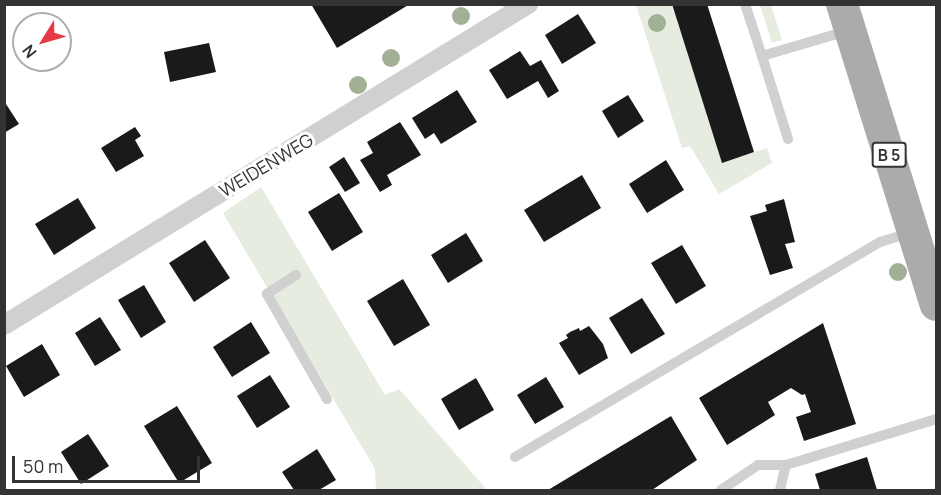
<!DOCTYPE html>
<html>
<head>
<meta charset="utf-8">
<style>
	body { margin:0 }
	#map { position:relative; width:941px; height:495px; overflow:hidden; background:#fff; font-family:Manrope,sans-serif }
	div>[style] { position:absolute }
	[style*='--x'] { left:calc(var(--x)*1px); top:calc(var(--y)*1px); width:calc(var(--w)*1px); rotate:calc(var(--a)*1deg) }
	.green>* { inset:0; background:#e6ecdf }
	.building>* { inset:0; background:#1a1a1a }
	.service>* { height:10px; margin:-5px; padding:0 5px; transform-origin:5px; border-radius:5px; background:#d0d0d0 }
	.minor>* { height:20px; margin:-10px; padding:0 10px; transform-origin:10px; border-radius:10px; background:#d0d0d0 }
	.primary>* { height:32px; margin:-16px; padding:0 16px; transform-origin:16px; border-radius:16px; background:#ababab }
	.trees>* { width:18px; height:18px; margin:-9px; border-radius:50%; background:#a2b095 }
	span { translate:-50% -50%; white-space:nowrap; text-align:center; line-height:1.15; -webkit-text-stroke:6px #fff; paint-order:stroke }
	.shield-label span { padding:2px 4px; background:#fff; border:2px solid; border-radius:4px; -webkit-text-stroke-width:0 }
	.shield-label { font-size:16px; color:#333; font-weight:700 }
	.street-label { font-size:18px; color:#333 }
	.frame { position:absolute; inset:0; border:6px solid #333; pointer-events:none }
	.north { position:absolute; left:12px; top:12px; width:60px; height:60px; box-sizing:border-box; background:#fff; border:2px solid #adadad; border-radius:50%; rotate:233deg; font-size:16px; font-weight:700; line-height:24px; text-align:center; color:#333 }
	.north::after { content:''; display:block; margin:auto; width:21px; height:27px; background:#e63946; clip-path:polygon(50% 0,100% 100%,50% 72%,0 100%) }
	.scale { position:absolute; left:12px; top:456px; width:188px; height:27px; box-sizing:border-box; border:3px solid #333; border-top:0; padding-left:8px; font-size:18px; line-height:21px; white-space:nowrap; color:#333; -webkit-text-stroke:4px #fff; paint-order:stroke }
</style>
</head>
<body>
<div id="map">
	<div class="green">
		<div style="clip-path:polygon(636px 5px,672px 5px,722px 162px,767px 148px,772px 163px,719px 194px,690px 146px,682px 148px)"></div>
		<div style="clip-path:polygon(760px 5px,771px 5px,782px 40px,772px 43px)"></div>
		<div style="clip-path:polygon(261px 187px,385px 395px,399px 389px,487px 490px,376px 490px,375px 469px,223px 213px)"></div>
	</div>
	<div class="building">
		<div style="clip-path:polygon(311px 4px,410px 4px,337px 48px)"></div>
		<div style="clip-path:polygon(672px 4px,707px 4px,754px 152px,722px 163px)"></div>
		<div style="clip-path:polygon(578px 14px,596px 43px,562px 64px,545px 35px)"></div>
		<div style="clip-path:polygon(209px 43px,216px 72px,170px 82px,164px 52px)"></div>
		<div style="clip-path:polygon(520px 51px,530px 66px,541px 60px,559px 91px,548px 98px,538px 81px,507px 99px,489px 70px)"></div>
		<div style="clip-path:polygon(457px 90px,477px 122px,441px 144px,434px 133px,425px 139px,412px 118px)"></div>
		<div style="clip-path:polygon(628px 95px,644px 121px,618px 138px,602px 111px)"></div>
		<div style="clip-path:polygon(4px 101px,19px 124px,4px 133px)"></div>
		<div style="clip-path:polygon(400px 122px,421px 155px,387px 175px,392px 185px,380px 192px,360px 160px,373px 153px,367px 142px)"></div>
		<div style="clip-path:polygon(135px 127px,141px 136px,135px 140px,144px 156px,116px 172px,101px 148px)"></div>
		<div style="clip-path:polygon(344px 157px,360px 183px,345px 192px,329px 167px)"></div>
		<div style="clip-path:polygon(666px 160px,684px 190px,647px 213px,629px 184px)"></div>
		<div style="clip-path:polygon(582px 175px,601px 208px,544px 242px,524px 210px)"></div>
		<div style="clip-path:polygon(339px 193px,363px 232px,332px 251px,308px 212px)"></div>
		<div style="clip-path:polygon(78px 198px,96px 228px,54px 255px,35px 224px)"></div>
		<div style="clip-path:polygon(784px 199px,795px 242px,785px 244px,793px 268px,770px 275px,750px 216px,767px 211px,765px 205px)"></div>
		<div style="clip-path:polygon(466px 233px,483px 261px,448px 283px,431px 255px)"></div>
		<div style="clip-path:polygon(205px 240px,230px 278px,194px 302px,169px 263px)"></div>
		<div style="clip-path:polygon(682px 245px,706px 286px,676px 304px,651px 263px)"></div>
		<div style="clip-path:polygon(403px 279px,430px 325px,394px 346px,367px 301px)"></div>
		<div style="clip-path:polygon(144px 285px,166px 322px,141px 338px,118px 300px)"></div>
		<div style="clip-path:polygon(642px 298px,665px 334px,631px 354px,609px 318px)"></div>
		<div style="clip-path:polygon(100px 317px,121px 350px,95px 366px,75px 333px)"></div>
		<div style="clip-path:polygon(251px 322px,270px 353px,232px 377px,213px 347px)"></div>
		<div style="clip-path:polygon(823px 323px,856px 424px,804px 441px,796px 417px,811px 412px,805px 394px,802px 395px,791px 388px,768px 402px,775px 415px,727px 445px,699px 398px)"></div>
		<div style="clip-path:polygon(589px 326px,603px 344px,608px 358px,579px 375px,559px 343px,568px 338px,566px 335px,570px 332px,579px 328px,580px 331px)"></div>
		<div style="clip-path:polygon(42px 344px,60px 375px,24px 397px,6px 366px)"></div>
		<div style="clip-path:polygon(270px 375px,290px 407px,257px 428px,237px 396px)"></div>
		<div style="clip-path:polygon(546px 377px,564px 407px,535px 424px,517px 395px)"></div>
		<div style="clip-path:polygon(476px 378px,494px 410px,459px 430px,441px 399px)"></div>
		<div style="clip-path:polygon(177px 406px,212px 463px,179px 483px,144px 426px)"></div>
		<div style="clip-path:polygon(671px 416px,697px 460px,652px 490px,548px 490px)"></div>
		<div style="clip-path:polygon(88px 434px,109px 466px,81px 484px,61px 452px)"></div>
		<div style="clip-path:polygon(317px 449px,336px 480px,319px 490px,294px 490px,282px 472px)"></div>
		<div style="clip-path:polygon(867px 457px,877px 490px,820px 490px,815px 474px)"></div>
	</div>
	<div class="service">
		<div style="--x:745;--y:4;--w:55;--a:71.9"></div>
		<div style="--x:788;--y:139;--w:87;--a:-107.4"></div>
		<div style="--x:762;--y:56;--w:89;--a:-16.4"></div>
		<div style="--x:296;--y:275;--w:35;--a:147"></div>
		<div style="--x:267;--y:294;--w:121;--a:60.3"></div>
		<div style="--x:515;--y:457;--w:424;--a:-30.5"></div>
		<div style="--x:880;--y:242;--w:30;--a:-17"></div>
		<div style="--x:721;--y:490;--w:45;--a:-34"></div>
		<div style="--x:758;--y:465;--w:28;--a:0"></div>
		<div style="--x:786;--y:465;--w:157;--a:-17"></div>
		<div style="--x:780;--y:490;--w:26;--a:-77"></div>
	</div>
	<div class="minor">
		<div style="--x:4;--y:325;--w:615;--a:-31.49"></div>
	</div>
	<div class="primary">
		<div style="--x:842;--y:4;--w:315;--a:72.7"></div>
	</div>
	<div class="trees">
		<div style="left:461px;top:16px"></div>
		<div style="left:657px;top:23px"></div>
		<div style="left:391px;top:58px"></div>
		<div style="left:358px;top:85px"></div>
		<div style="left:898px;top:272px"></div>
	</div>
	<div class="shield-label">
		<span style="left:889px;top:155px">B 5</span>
	</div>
	<div class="street-label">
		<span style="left:266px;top:165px;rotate:-31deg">WEIDENWEG</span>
	</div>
	<div class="frame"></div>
	<div class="north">N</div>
	<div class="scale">50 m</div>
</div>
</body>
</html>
